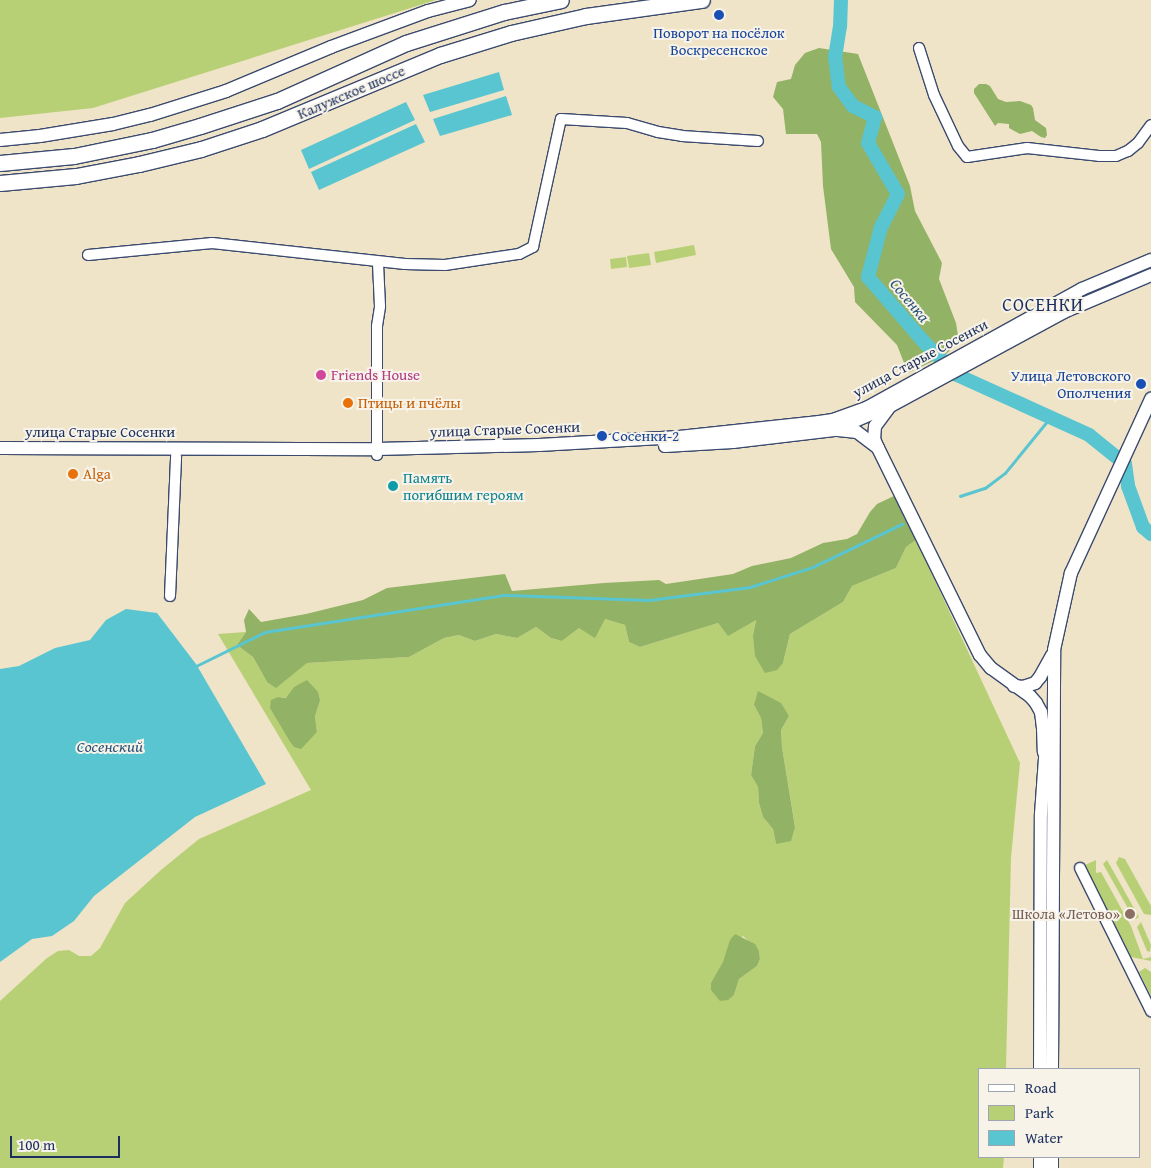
<!DOCTYPE html>
<html>
<head>
<meta charset="utf-8">
<style>
	body { margin:0 }
	#map { position:relative; width:1151px; height:1168px; overflow:hidden; background:#efe4c7; font-family:"Gentium Book Plus",serif }
	div>[style] { position:absolute }
	[style*='--x'] { left:calc(var(--x)*1px); top:calc(var(--y)*1px); width:calc(var(--w)*1px); rotate:calc(var(--a)*1deg) }
	.green>* { inset:0; background:#b8d075 }
	.forest>* { inset:0; background:#92b266 }
	.water>* { inset:0; background:#59c5d0 }
	.stream>* { height:2.5px; margin:-1.25px; padding:0 1.25px; transform-origin:1.25px; border-radius:1.25px; background:#59c5d0 }
	.river>* { height:14px; margin:-7px; padding:0 7px; transform-origin:7px; border-radius:7px; background:#59c5d0 }
	.roads { filter:drop-shadow(1px 0 #3b4a6e) drop-shadow(-1px 0 #3b4a6e) drop-shadow(0 1px #3b4a6e) drop-shadow(0 -1px #3b4a6e) }
	.minor>* { height:10px; margin:-5px; padding:0 5px; transform-origin:5px; border-radius:5px; background:#fff }
	.major>* { height:12px; margin:-6px; padding:0 6px; transform-origin:6px; border-radius:6px; background:#fff }
	.highway>* { height:15px; margin:-7.5px; padding:0 7.5px; transform-origin:7.5px; border-radius:7.5px; background:#fff }
	.dots>* { width:14px; height:14px; translate:-50% -50%; box-sizing:border-box; border:2px solid #f7f3e8; border-radius:50% }
	span { translate:-50% -50%; white-space:nowrap; text-align:center; line-height:1.15; -webkit-text-stroke:4px #f7f3e8; paint-order:stroke }
	.transit-label { font-size:15px; color:#164399 }
	.right { translate:-100% -50%; text-align:right }
	.left { translate:0 -50%; text-align:left }
	.street-label { font-size:15px; color:#1b2f5e }
	.hotel-label { font-size:15px; color:#b23c85 }
	.food-label { font-size:15px; color:#c56008 }
	.culture-label { font-size:15px; color:#0d838f }
	.education-label { font-size:15px; color:#785e54 }
	.water-label { font-size:16px; color:#2a547a; font-style:italic }
	.quarter-label { font-size:18px; color:#1b2f5e; letter-spacing:1px }
	.legend { position:absolute; left:978px; top:1068px; width:162px; height:90px; box-sizing:border-box; background:#f7f3e8; border:1px solid #9fa5b1; margin:0; padding:6px 9px; list-style:none; font-size:15px; color:#1b2f5e }
	.legend li { display:flex; align-items:center; gap:10px; height:25px }
	.legend b { width:25px; border:1px solid #9fa5b1 }
	.scale { position:absolute; left:10px; top:1136px; width:110px; height:22px; box-sizing:border-box; border:2px solid #1b2f5e; border-top:0; padding-left:6px; font-size:15px; line-height:18px; white-space:nowrap; color:#1b2f5e; -webkit-text-stroke:4px #f7f3e8; paint-order:stroke }
</style>
</head>
<body>
<div id="map">
	<div class="green">
		<div style="clip-path:polygon(0 0,436px 0,93px 108px,0 118px)"></div>
		<div style="clip-path:polygon(694px 245px,696px 255px,656px 263px,654px 252px)"></div>
		<div style="clip-path:polygon(649px 253px,651px 265px,629px 268px,627px 256px)"></div>
		<div style="clip-path:polygon(626px 257px,627px 267px,611px 269px,610px 259px)"></div>
		<div style="clip-path:polygon(evenodd,916px 540px,1020px 763px,1011px 858px,1006px 1069px,980px 1069px,980px 1157px,1004px 1157px,1003px 1168px,0 1168px,0 1001px,47px 958px,58px 951px,69px 950px,79px 956px,91px 956px,100px 948px,125px 903px,161px 870px,199px 839px,311px 790px,218px 634px,246px 632px,237px 645px,253px 657px,267px 682px,294px 672px,307px 663px,409px 657px,444px 638px,459px 635px,475px 641px,496px 634px,517px 638px,536px 627px,551px 638px,562px 641px,579px 628px,605px 619px,625px 625px,629px 642px,640px 647px,718px 623px,728px 635px,756px 619px,753px 635px,783px 663px,790px 634px,843px 602px,852px 586px,896px 568px,906px 547px,916px 540px,278px 697px,320px 701px,315px 716px,317px 732px,306px 742px,278px 697px,916px 540px,754px 705px,789px 716px,781px 730px,782px 747px,795px 826px,776px 844px,773px 829px,763px 817px,759px 803px,758px 787px,751px 775px,755px 746px,763px 733px,761px 718px,754px 705px,916px 540px,743px 936px,759px 951px,760px 959px,757px 966px,739px 979px,734px 995px,720px 970px,726px 955px,743px 936px)"></div>
		<div style="clip-path:polygon(1119px 857px,1125px 859px,1151px 906px,1151px 915px,1144px 914px,1116px 863px)"></div>
		<div style="clip-path:polygon(1096px 860px,1096px 873px,1101px 872px,1131px 926px,1143px 959px,1151px 957px,1151px 961px,1131px 957px,1085px 865px)"></div>
		<div style="clip-path:polygon(1107px 860px,1139px 917px,1136px 919px,1134px 919px,1103px 864px)"></div>
		<div style="clip-path:polygon(1141px 922px,1151px 945px,1150px 952px,1147px 951px,1137px 927px)"></div>
		<div style="clip-path:polygon(1145px 968px,1151px 972px,1151px 996px,1139px 972px)"></div>
	</div>
	<div class="forest">
		<div style="clip-path:polygon(819px 48px,858px 54px,910px 186px,915px 211px,942px 263px,939px 279px,956px 323px,959px 342px,944px 356px,908px 373px,897px 345px,855px 302px,854px 287px,831px 249px,823px 186px,821px 142px,817px 134px,786px 134px,783px 109px,773px 97px,777px 82px,791px 79px,795px 65px,805px 53px)"></div>
		<div style="clip-path:polygon(979px 84px,986px 84px,990px 86px,998px 99px,1006px 102px,1020px 101px,1031px 105px,1033px 108px,1035px 120px,1046px 128px,1047px 135px,1045px 138px,1041px 137px,1032px 131px,1020px 134px,1009px 128px,1009px 124px,998px 123px,995px 126px,974px 93px,974px 89px)"></div>
		<div style="clip-path:polygon(896px 495px,916px 540px,906px 547px,896px 568px,852px 586px,843px 602px,790px 634px,783px 663px,777px 670px,765px 673px,755px 656px,753px 635px,756px 620px,728px 636px,718px 623px,640px 647px,629px 642px,625px 625px,605px 619px,595px 638px,579px 628px,562px 641px,551px 638px,536px 627px,517px 638px,496px 634px,475px 641px,459px 635px,444px 638px,409px 657px,307px 663px,276px 688px,267px 682px,253px 657px,237px 645px,246px 632px,244px 620px,249px 609px,261px 622px,306px 614px,363px 600px,387px 588px,505px 574px,512px 591px,604px 583px,659px 580px,666px 584px,733px 574px,752px 566px,791px 558px,823px 543px,847px 539px,857px 534px,870px 512px,877px 504px)"></div>
		<div style="clip-path:polygon(307px 680px,318px 692px,320px 701px,315px 716px,317px 732px,301px 749px,294px 747px,289px 740px,270px 708px,271px 700px,278px 697px,286px 698px,294px 687px)"></div>
		<div style="clip-path:polygon(758px 691px,781px 703px,789px 716px,781px 730px,782px 747px,795px 827px,791px 841px,776px 844px,773px 829px,763px 817px,759px 803px,758px 787px,751px 775px,755px 746px,763px 733px,761px 718px,754px 705px)"></div>
		<div style="clip-path:polygon(735px 934px,755px 944px,759px 951px,760px 959px,757px 966px,739px 979px,734px 995px,728px 1000px,720px 1001px,711px 990px,711px 983px,723px 962px,730px 940px)"></div>
	</div>
	<div class="water">
		<div style="clip-path:polygon(499px 72px,504px 90px,430px 112px,423px 95px)"></div>
		<div style="clip-path:polygon(506px 96px,512px 115px,440px 136px,433px 119px)"></div>
		<div style="clip-path:polygon(406px 102px,415px 120px,309px 169px,301px 150px)"></div>
		<div style="clip-path:polygon(416px 124px,425px 142px,319px 190px,311px 172px)"></div>
		<div style="clip-path:polygon(126px 609px,157px 613px,196px 664px,266px 784px,195px 817px,94px 896px,74px 921px,52px 936px,32px 939px,0 962px,0 669px,19px 666px,55px 648px,90px 640px,106px 620px)"></div>
	</div>
	<div class="stream">
		<div style="--x:960;--y:496;--w:26;--a:-18"></div>
		<div style="--x:985;--y:488;--w:25;--a:-37"></div>
		<div style="--x:1005;--y:473;--w:70;--a:-50.8"></div>
		<div style="--x:194;--y:667;--w:79;--a:-26.2"></div>
		<div style="--x:265;--y:632;--w:243;--a:-8.8"></div>
		<div style="--x:505;--y:595;--w:144;--a:2"></div>
		<div style="--x:649;--y:600;--w:102;--a:-7.3"></div>
		<div style="--x:750;--y:587;--w:66;--a:-17.6"></div>
		<div style="--x:813;--y:567;--w:99;--a:-25.8"></div>
	</div>
	<div class="river">
		<div style="--x:841;--y:0;--w:26;--a:92"></div>
		<div style="--x:840;--y:26;--w:30;--a:99"></div>
		<div style="--x:835;--y:56;--w:31;--a:83"></div>
		<div style="--x:839;--y:87;--w:24;--a:54"></div>
		<div style="--x:853;--y:106;--w:25;--a:27"></div>
		<div style="--x:875;--y:117;--w:27;--a:105"></div>
		<div style="--x:868;--y:143;--w:59;--a:59.5"></div>
		<div style="--x:898;--y:194;--w:37;--a:117"></div>
		<div style="--x:881;--y:227;--w:52;--a:104.6"></div>
		<div style="--x:868;--y:277;--w:84;--a:49.3"></div>
		<div style="--x:923;--y:341;--w:48;--a:45"></div>
		<div style="--x:957;--y:375;--w:145;--a:24.4"></div>
		<div style="--x:1089;--y:435;--w:46;--a:38.9"></div>
		<div style="--x:1125;--y:464;--w:22;--a:82"></div>
		<div style="--x:1128;--y:486;--w:44;--a:69.9"></div>
		<div style="--x:1143;--y:527;--w:11;--a:41"></div>
	</div>
	<div class="roads">
		<div class="minor">
			<div style="--x:919;--y:48;--w:49;--a:72.3"></div>
			<div style="--x:934;--y:95;--w:56;--a:64.8"></div>
			<div style="--x:958;--y:146;--w:14;--a:51"></div>
			<div style="--x:967;--y:157;--w:61;--a:-8.5"></div>
			<div style="--x:1027;--y:148;--w:72;--a:6.3"></div>
			<div style="--x:1099;--y:156;--w:17;--a:0"></div>
			<div style="--x:1116;--y:156;--w:13;--a:-23"></div>
			<div style="--x:1128;--y:151;--w:13;--a:-39"></div>
			<div style="--x:1138;--y:143;--w:22;--a:-54"></div>
			<div style="--x:88;--y:255;--w:125;--a:-5.5"></div>
			<div style="--x:212;--y:243;--w:194;--a:6.2"></div>
			<div style="--x:405;--y:264;--w:40;--a:1.4"></div>
			<div style="--x:445;--y:265;--w:75;--a:-8.5"></div>
			<div style="--x:519;--y:254;--w:16;--a:-27"></div>
			<div style="--x:533;--y:247;--w:131;--a:-77.7"></div>
			<div style="--x:561;--y:119;--w:66;--a:3.5"></div>
			<div style="--x:627;--y:123;--w:32;--a:16"></div>
			<div style="--x:658;--y:132;--w:24;--a:9"></div>
			<div style="--x:682;--y:136;--w:76;--a:3.8"></div>
			<div style="--x:377;--y:455;--w:129;--a:-90"></div>
			<div style="--x:377;--y:326;--w:20;--a:-81"></div>
			<div style="--x:380;--y:306;--w:43;--a:-92.7"></div>
			<div style="--x:170;--y:596;--w:140;--a:-87.5"></div>
			<div style="--x:1080;--y:868;--w:160;--a:63.6"></div>
		</div>
		<div class="major">
			<div style="--x:0;--y:140;--w:40;--a:-5.7"></div>
			<div style="--x:40;--y:136;--w:74;--a:-9.3"></div>
			<div style="--x:113;--y:124;--w:38;--a:-14"></div>
			<div style="--x:150;--y:115;--w:80;--a:-17.5"></div>
			<div style="--x:226;--y:91;--w:114;--a:-22.7"></div>
			<div style="--x:331;--y:47;--w:103;--a:-20.4"></div>
			<div style="--x:428;--y:11;--w:43;--a:-14.7"></div>
			<div style="--x:888;--y:409;--w:21;--a:127"></div>
			<div style="--x:875;--y:426;--w:13;--a:94"></div>
			<div style="--x:874;--y:439;--w:10;--a:66"></div>
			<div style="--x:878;--y:448;--w:231;--a:63.8"></div>
			<div style="--x:980;--y:655;--w:17;--a:50"></div>
			<div style="--x:991;--y:668;--w:48;--a:35.7"></div>
			<div style="--x:1030;--y:696;--w:9;--a:49"></div>
			<div style="--x:1036;--y:703;--w:10;--a:61"></div>
			<div style="--x:1041;--y:712;--w:16;--a:83"></div>
			<div style="--x:1043;--y:728;--w:24;--a:88"></div>
			<div style="--x:838;--y:430;--w:19;--a:6"></div>
			<div style="--x:857;--y:432;--w:26;--a:37"></div>
			<div style="--x:665;--y:446;--w:68;--a:-3.4"></div>
			<div style="--x:733;--y:442;--w:102;--a:-6.8"></div>
			<div style="--x:834;--y:430;--w:63;--a:-23.3"></div>
			<div style="--x:892;--y:405;--w:196;--a:-28.4"></div>
			<div style="--x:1064;--y:312;--w:95;--a:-23"></div>
			<div style="--x:0;--y:448;--w:377;--a:0.2"></div>
			<div style="--x:377;--y:449;--w:162;--a:-1.4"></div>
			<div style="--x:539;--y:445;--w:140;--a:-3.3"></div>
			<div style="--x:679;--y:437;--w:141;--a:-6.1"></div>
			<div style="--x:819;--y:422;--w:14;--a:-8"></div>
			<div style="--x:833;--y:420;--w:37;--a:-20"></div>
			<div style="--x:868;--y:407;--w:244;--a:-28.9"></div>
			<div style="--x:1082;--y:289;--w:75;--a:-22.8"></div>
			<div style="--x:1014;--y:686;--w:9;--a:6"></div>
			<div style="--x:1023;--y:687;--w:13;--a:-18"></div>
			<div style="--x:1035;--y:683;--w:8;--a:-50"></div>
			<div style="--x:1040;--y:677;--w:25;--a:-61"></div>
			<div style="--x:1040;--y:1069;--w:255;--a:-89.8"></div>
			<div style="--x:1041;--y:814;--w:69;--a:-85.9"></div>
			<div style="--x:1052;--y:1069;--w:419;--a:-89.7"></div>
			<div style="--x:1054;--y:650;--w:79;--a:-77.6"></div>
			<div style="--x:1071;--y:573;--w:192;--a:-65.3"></div>
			<div style="--x:1040;--y:1168;--w:11;--a:-90"></div>
			<div style="--x:1052;--y:1168;--w:11;--a:-90"></div>
		</div>
		<div class="highway">
			<div style="--x:0;--y:163;--w:74;--a:-5.4"></div>
			<div style="--x:74;--y:156;--w:80;--a:-11.6"></div>
			<div style="--x:152;--y:140;--w:50;--a:-16.3"></div>
			<div style="--x:200;--y:126;--w:81;--a:-18"></div>
			<div style="--x:277;--y:101;--w:141;--a:-24.2"></div>
			<div style="--x:406;--y:43;--w:103;--a:-17.6"></div>
			<div style="--x:504;--y:12;--w:58;--a:-11.9"></div>
			<div style="--x:0;--y:183;--w:76;--a:-5.3"></div>
			<div style="--x:76;--y:176;--w:64;--a:-10.8"></div>
			<div style="--x:139;--y:164;--w:64;--a:-13.6"></div>
			<div style="--x:201;--y:149;--w:64;--a:-18.2"></div>
			<div style="--x:262;--y:129;--w:193;--a:-22.6"></div>
			<div style="--x:440;--y:55;--w:74;--a:-17.2"></div>
			<div style="--x:511;--y:33;--w:77;--a:-12.8"></div>
			<div style="--x:586;--y:16;--w:117;--a:-7.9"></div>
		</div>
	</div>
	<div class="dots">
		<div style="left:719px;top:15px;background:#1a4fb4"></div>
		<div style="left:321px;top:375px;background:#d1479c"></div>
		<div style="left:1141px;top:384px;background:#1a4fb4"></div>
		<div style="left:348px;top:403px;background:#e8710a"></div>
		<div style="left:602px;top:436px;background:#1a4fb4"></div>
		<div style="left:73px;top:474px;background:#e8710a"></div>
		<div style="left:393px;top:486px;background:#0f9aa8"></div>
		<div style="left:1130px;top:914px;background:#8d6e63"></div>
	</div>
	<div class="transit-label">
		<span style="left:719px;top:41px">Поворот на посёлок<br>Воскресенское</span>
		<span class="right" style="left:1131px;top:384px">Улица Летовского<br>Ополчения</span>
		<span class="left" style="left:612px;top:436px">Сосенки-2</span>
	</div>
	<div class="street-label">
		<span style="left:351px;top:92px;rotate:-23deg">Калужское шоссе</span>
		<span style="left:920px;top:358px;rotate:-28deg">улица Старые Сосенки</span>
		<span style="left:505px;top:429px;rotate:-2deg">улица Старые Сосенки</span>
		<span style="left:100px;top:432px">улица Старые Сосенки</span>
	</div>
	<div class="hotel-label">
		<span class="left" style="left:331px;top:375px">Friends House</span>
	</div>
	<div class="food-label">
		<span class="left" style="left:358px;top:403px">Птицы и пчёлы</span>
		<span class="left" style="left:83px;top:474px">Alga</span>
	</div>
	<div class="culture-label">
		<span class="left" style="left:403px;top:486px">Память<br>погибшим героям</span>
	</div>
	<div class="education-label">
		<span class="right" style="left:1120px;top:914px">Школа «Летово»</span>
	</div>
	<div class="water-label">
		<span style="left:910px;top:300px;rotate:50deg">Сосенка</span>
		<span style="left:110px;top:746px">Сосенский</span>
	</div>
	<div class="quarter-label">
		<span style="left:1043px;top:305px">СОСЕНКИ</span>
	</div>
	<ul class="legend">
	<li><b style="height:6px;background:#fff"></b>Road</li>
	<li><b style="height:14px;background:#b8d075"></b>Park</li>
	<li><b style="height:14px;background:#59c5d0"></b>Water</li>
	</ul>
	<div class="scale">100 m</div>
</div>
</body>
</html>
